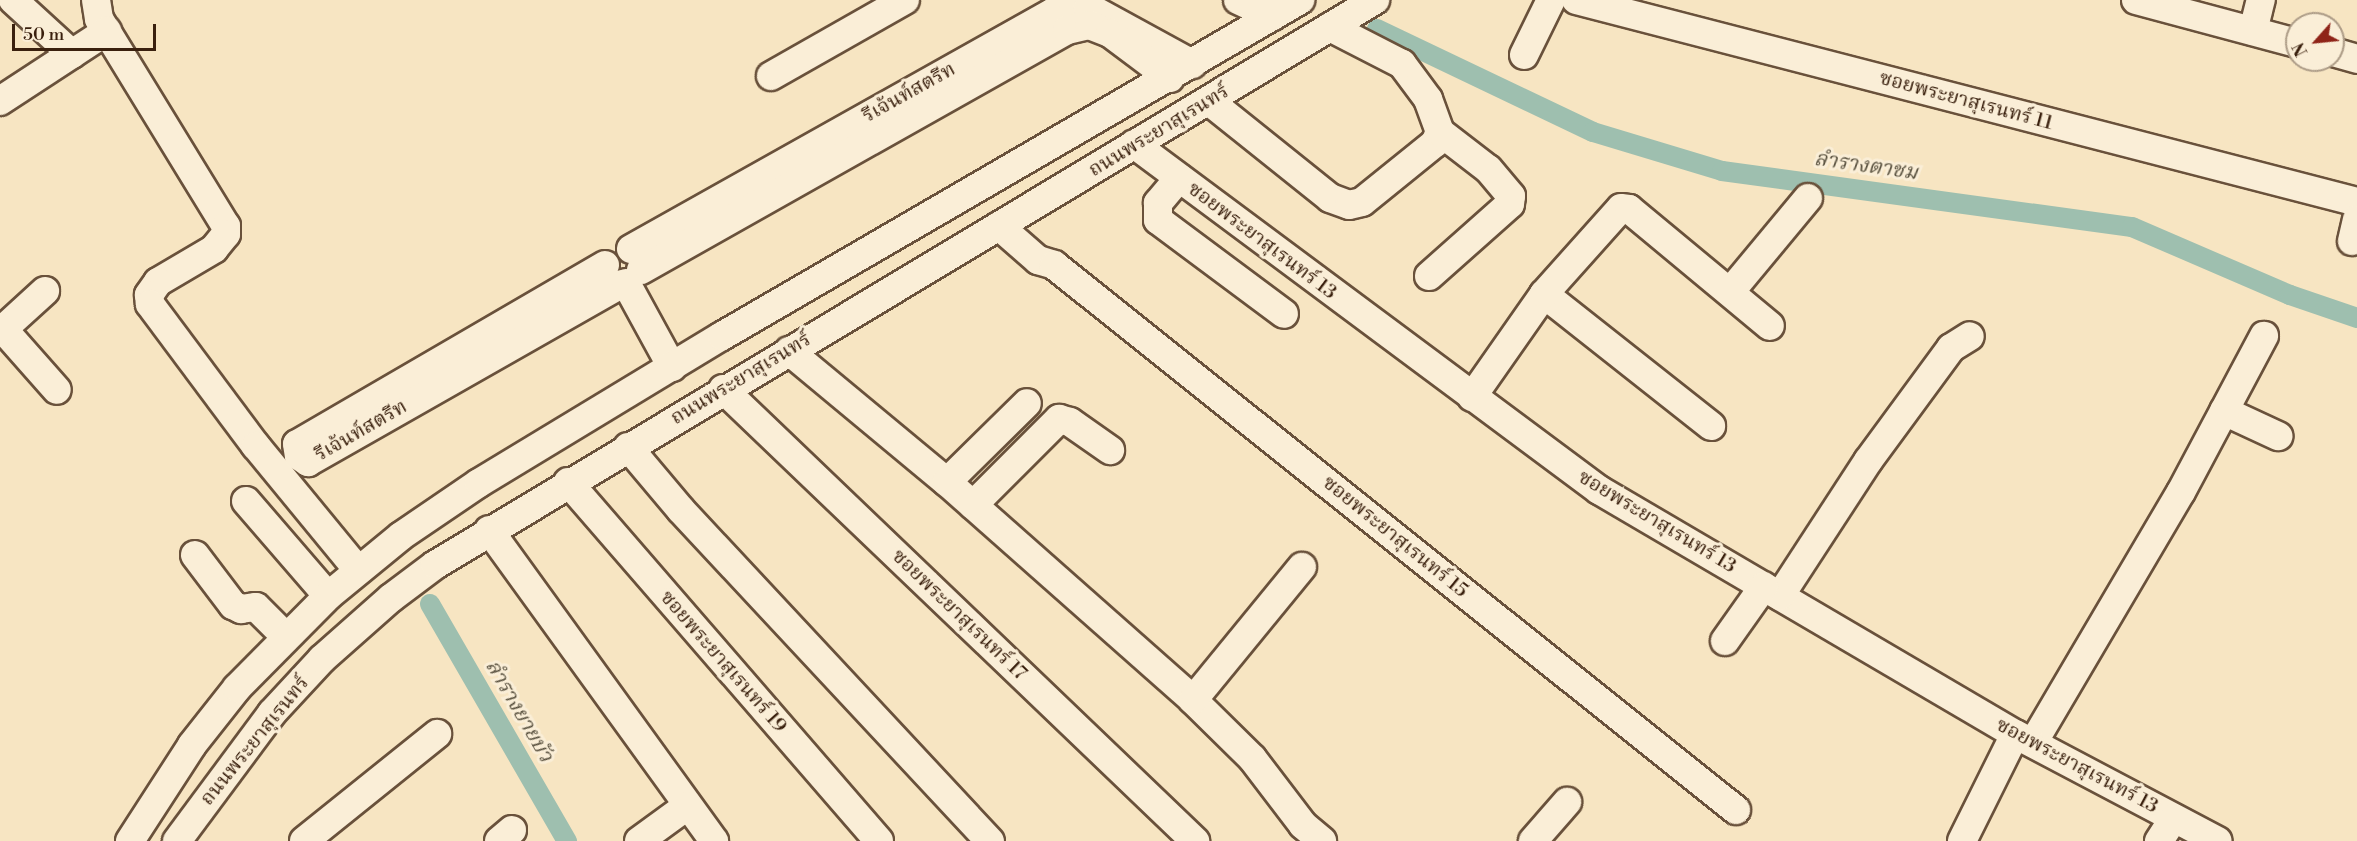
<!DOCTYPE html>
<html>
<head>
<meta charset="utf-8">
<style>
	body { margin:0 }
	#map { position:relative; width:2357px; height:841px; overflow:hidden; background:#f7e5c2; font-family:"Libre Bodoni","Noto Serif Thai",serif }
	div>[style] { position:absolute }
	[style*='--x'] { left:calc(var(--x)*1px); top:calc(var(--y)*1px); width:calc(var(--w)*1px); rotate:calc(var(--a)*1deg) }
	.canal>* { height:20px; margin:-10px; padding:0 10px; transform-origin:10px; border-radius:10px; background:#9ebfaf }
	.roads { filter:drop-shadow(2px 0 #69513b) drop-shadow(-2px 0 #69513b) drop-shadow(0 2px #69513b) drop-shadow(0 -2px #69513b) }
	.minor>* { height:28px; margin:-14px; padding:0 14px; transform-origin:14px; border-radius:14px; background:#faeed7 }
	span { translate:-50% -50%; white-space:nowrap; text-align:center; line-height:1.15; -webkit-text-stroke:6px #faeed7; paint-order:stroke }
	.street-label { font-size:20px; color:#3a200e }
	.water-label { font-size:21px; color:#58503e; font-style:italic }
	.north { position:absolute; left:2285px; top:12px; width:60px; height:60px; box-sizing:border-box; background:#faeed7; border:2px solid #ad9c87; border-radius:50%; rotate:243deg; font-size:16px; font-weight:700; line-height:24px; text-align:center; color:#3a200e }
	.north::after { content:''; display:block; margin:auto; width:21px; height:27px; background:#8f2418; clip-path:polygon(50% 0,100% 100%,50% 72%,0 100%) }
	.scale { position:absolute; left:12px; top:24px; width:144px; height:27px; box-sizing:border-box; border:3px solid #3a200e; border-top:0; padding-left:8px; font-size:18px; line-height:21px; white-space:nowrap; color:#3a200e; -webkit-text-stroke:4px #faeed7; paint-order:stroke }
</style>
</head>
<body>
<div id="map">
	<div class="canal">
		<div style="--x:1377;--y:29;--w:239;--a:25.5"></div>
		<div style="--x:1593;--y:132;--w:135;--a:16.8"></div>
		<div style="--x:1722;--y:171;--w:414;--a:7.8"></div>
		<div style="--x:2132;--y:227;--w:172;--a:23.3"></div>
		<div style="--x:2290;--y:295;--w:71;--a:18.9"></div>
		<div style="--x:430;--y:604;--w:274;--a:60"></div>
	</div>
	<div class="roads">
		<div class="minor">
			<div style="--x:13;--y:0;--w:80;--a:42.5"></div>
			<div style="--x:96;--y:0;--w:19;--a:81"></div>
			<div style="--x:99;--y:19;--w:243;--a:58.5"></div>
			<div style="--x:226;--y:226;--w:8;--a:90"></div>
			<div style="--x:226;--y:234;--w:19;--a:129"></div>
			<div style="--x:214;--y:249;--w:65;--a:149.5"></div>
			<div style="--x:158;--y:282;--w:16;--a:125"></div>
			<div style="--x:149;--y:295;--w:9;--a:84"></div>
			<div style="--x:150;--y:304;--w:177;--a:53.3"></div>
			<div style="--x:256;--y:446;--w:161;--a:50.6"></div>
			<div style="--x:1238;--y:0;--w:38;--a:25"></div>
			<div style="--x:1576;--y:0;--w:807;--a:14.5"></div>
			<div style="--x:2136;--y:0;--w:167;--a:15"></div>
			<div style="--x:2253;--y:31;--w:32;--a:-76"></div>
			<div style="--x:2333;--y:52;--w:25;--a:16"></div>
			<div style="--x:1524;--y:55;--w:61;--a:-63.9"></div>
			<div style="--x:771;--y:76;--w:154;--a:-29.6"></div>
			<div style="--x:0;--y:101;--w:128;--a:-33.2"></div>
			<div style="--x:1209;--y:101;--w:155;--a:38.7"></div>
			<div style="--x:1330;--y:198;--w:20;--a:20"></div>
			<div style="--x:1349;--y:205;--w:13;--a:-13"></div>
			<div style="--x:1362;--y:202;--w:94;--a:-38.9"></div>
			<div style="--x:1435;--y:143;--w:12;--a:-66"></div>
			<div style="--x:1440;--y:132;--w:35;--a:-110"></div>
			<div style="--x:1428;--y:99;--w:44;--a:-126.6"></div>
			<div style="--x:1402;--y:64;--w:81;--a:-152.8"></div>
			<div style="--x:1134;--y:144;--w:580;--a:36.65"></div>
			<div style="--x:1599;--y:490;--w:482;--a:30.4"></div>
			<div style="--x:2015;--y:734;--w:229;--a:27.8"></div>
			<div style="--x:1179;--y:178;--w:33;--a:130"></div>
			<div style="--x:1158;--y:203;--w:17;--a:90"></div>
			<div style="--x:1158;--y:220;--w:157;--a:36.7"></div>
			<div style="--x:999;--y:226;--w:52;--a:41.1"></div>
			<div style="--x:1038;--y:260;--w:17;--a:17"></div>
			<div style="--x:1054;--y:265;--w:873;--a:38.63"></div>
			<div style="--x:2352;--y:241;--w:22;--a:-77"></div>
			<div style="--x:631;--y:249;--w:483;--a:-29.3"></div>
			<div style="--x:1052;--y:13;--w:22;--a:-18"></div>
			<div style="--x:1073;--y:6;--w:15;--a:4"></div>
			<div style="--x:1088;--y:7;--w:119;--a:28.7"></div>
			<div style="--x:605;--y:265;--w:356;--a:149.8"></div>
			<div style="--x:297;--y:444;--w:12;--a:81"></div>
			<div style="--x:299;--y:456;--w:11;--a:34"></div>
			<div style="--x:308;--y:462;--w:360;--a:-29.6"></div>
			<div style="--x:641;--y:270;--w:489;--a:-29.4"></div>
			<div style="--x:1067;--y:30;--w:23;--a:-13"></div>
			<div style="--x:1089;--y:25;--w:22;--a:21"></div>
			<div style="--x:1110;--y:33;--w:75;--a:36.9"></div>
			<div style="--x:1429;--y:276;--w:108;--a:-41.6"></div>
			<div style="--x:1510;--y:204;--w:8;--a:-83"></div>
			<div style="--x:1511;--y:196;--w:35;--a:-130"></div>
			<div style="--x:1488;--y:169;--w:61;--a:-142.4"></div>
			<div style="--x:626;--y:283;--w:96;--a:61.3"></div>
			<div style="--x:1730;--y:292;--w:122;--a:-50.3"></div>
			<div style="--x:1544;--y:294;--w:213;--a:38.3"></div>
			<div style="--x:3;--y:329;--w:81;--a:48.5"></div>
			<div style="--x:0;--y:332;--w:61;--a:-42.3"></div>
			<div style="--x:789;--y:351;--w:205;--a:39.7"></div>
			<div style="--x:947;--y:482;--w:329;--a:41.5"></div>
			<div style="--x:1193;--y:700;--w:83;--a:44.5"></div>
			<div style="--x:1252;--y:758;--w:84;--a:52.7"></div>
			<div style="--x:1303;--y:825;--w:25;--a:40"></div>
			<div style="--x:723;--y:389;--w:654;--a:43.76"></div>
			<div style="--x:1472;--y:397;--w:126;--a:-55"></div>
			<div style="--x:1544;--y:294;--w:115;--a:-48.2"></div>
			<div style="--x:1621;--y:208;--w:8;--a:7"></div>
			<div style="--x:1629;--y:209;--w:183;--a:39.7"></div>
			<div style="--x:2224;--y:411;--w:60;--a:24.8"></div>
			<div style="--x:628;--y:447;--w:82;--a:49.9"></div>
			<div style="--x:681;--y:510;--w:453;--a:47"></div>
			<div style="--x:568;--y:482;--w:475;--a:49.1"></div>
			<div style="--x:947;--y:482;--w:112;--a:-44.6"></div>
			<div style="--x:246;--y:501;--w:125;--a:49.2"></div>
			<div style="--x:973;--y:505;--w:122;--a:-45"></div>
			<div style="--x:1059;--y:419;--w:11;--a:15"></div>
			<div style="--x:1070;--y:422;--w:49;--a:35"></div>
			<div style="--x:489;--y:530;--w:384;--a:54.1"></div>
			<div style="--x:195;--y:555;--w:63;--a:52.8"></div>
			<div style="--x:233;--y:605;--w:9;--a:27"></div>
			<div style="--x:241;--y:609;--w:15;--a:-8"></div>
			<div style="--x:256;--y:607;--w:42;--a:45"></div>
			<div style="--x:1780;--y:596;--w:161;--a:-56.9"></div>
			<div style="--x:1868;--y:461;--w:140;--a:-53.7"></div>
			<div style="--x:1951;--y:348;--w:22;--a:-32"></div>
			<div style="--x:1725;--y:641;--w:67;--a:-54.7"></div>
			<div style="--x:1193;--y:700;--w:172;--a:-50.7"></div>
			<div style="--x:2033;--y:743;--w:291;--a:-59.5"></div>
			<div style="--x:2181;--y:492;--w:177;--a:-62"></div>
			<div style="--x:130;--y:841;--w:114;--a:-57.1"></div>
			<div style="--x:192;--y:745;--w:73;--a:-51.7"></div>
			<div style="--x:237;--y:688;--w:129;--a:-45.3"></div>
			<div style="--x:328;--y:596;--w:94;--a:-39.4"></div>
			<div style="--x:401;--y:536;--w:94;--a:-34.2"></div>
			<div style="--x:479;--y:483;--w:284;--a:-31.2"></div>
			<div style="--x:722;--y:336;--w:669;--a:-30.17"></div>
			<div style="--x:177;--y:841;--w:159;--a:-53.4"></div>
			<div style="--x:272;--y:713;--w:74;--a:-47.2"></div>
			<div style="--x:322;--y:659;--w:92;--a:-41.5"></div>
			<div style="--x:391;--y:598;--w:55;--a:-36.9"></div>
			<div style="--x:435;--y:565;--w:1097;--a:-31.01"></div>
			<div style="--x:304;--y:841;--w:171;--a:-38.8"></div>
			<div style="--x:499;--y:841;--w:17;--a:-40"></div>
			<div style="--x:639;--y:841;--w:59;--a:-36.1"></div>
			<div style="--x:1533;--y:841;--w:52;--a:-48.9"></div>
			<div style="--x:1962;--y:841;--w:119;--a:-63.6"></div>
			<div style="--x:2159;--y:841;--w:27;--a:-57"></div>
		</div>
	</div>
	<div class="street-label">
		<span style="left:909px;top:93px;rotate:-29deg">รีเจ้นท์สตรีท</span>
		<span style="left:1966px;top:101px;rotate:15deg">ซอยพระยาสุเรนทร์ 11</span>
		<span style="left:1159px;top:131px;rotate:-31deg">ถนนพระยาสุเรนทร์</span>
		<span style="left:1262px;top:241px;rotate:37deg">ซอยพระยาสุเรนทร์ 13</span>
		<span style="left:741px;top:379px;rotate:-31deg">ถนนพระยาสุเรนทร์</span>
		<span style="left:361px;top:431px;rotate:-30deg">รีเจ้นท์สตรีท</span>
		<span style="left:1657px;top:522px;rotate:31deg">ซอยพระยาสุเรนทร์ 13</span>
		<span style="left:1395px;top:537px;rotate:39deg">ซอยพระยาสุเรนทร์ 15</span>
		<span style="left:959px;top:615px;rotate:44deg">ซอยพระยาสุเรนทร์ 17</span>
		<span style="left:723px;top:662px;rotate:49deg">ซอยพระยาสุเรนทร์ 19</span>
		<span style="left:255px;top:741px;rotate:-51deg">ถนนพระยาสุเรนทร์</span>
		<span style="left:2077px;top:766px;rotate:28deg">ซอยพระยาสุเรนทร์ 13</span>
	</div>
	<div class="water-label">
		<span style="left:1866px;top:166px;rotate:8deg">ลำรางตาชม</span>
		<span style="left:519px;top:711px;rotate:60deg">ลำรางยายบัว</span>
	</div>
	<div class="north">N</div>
	<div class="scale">50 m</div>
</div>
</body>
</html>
